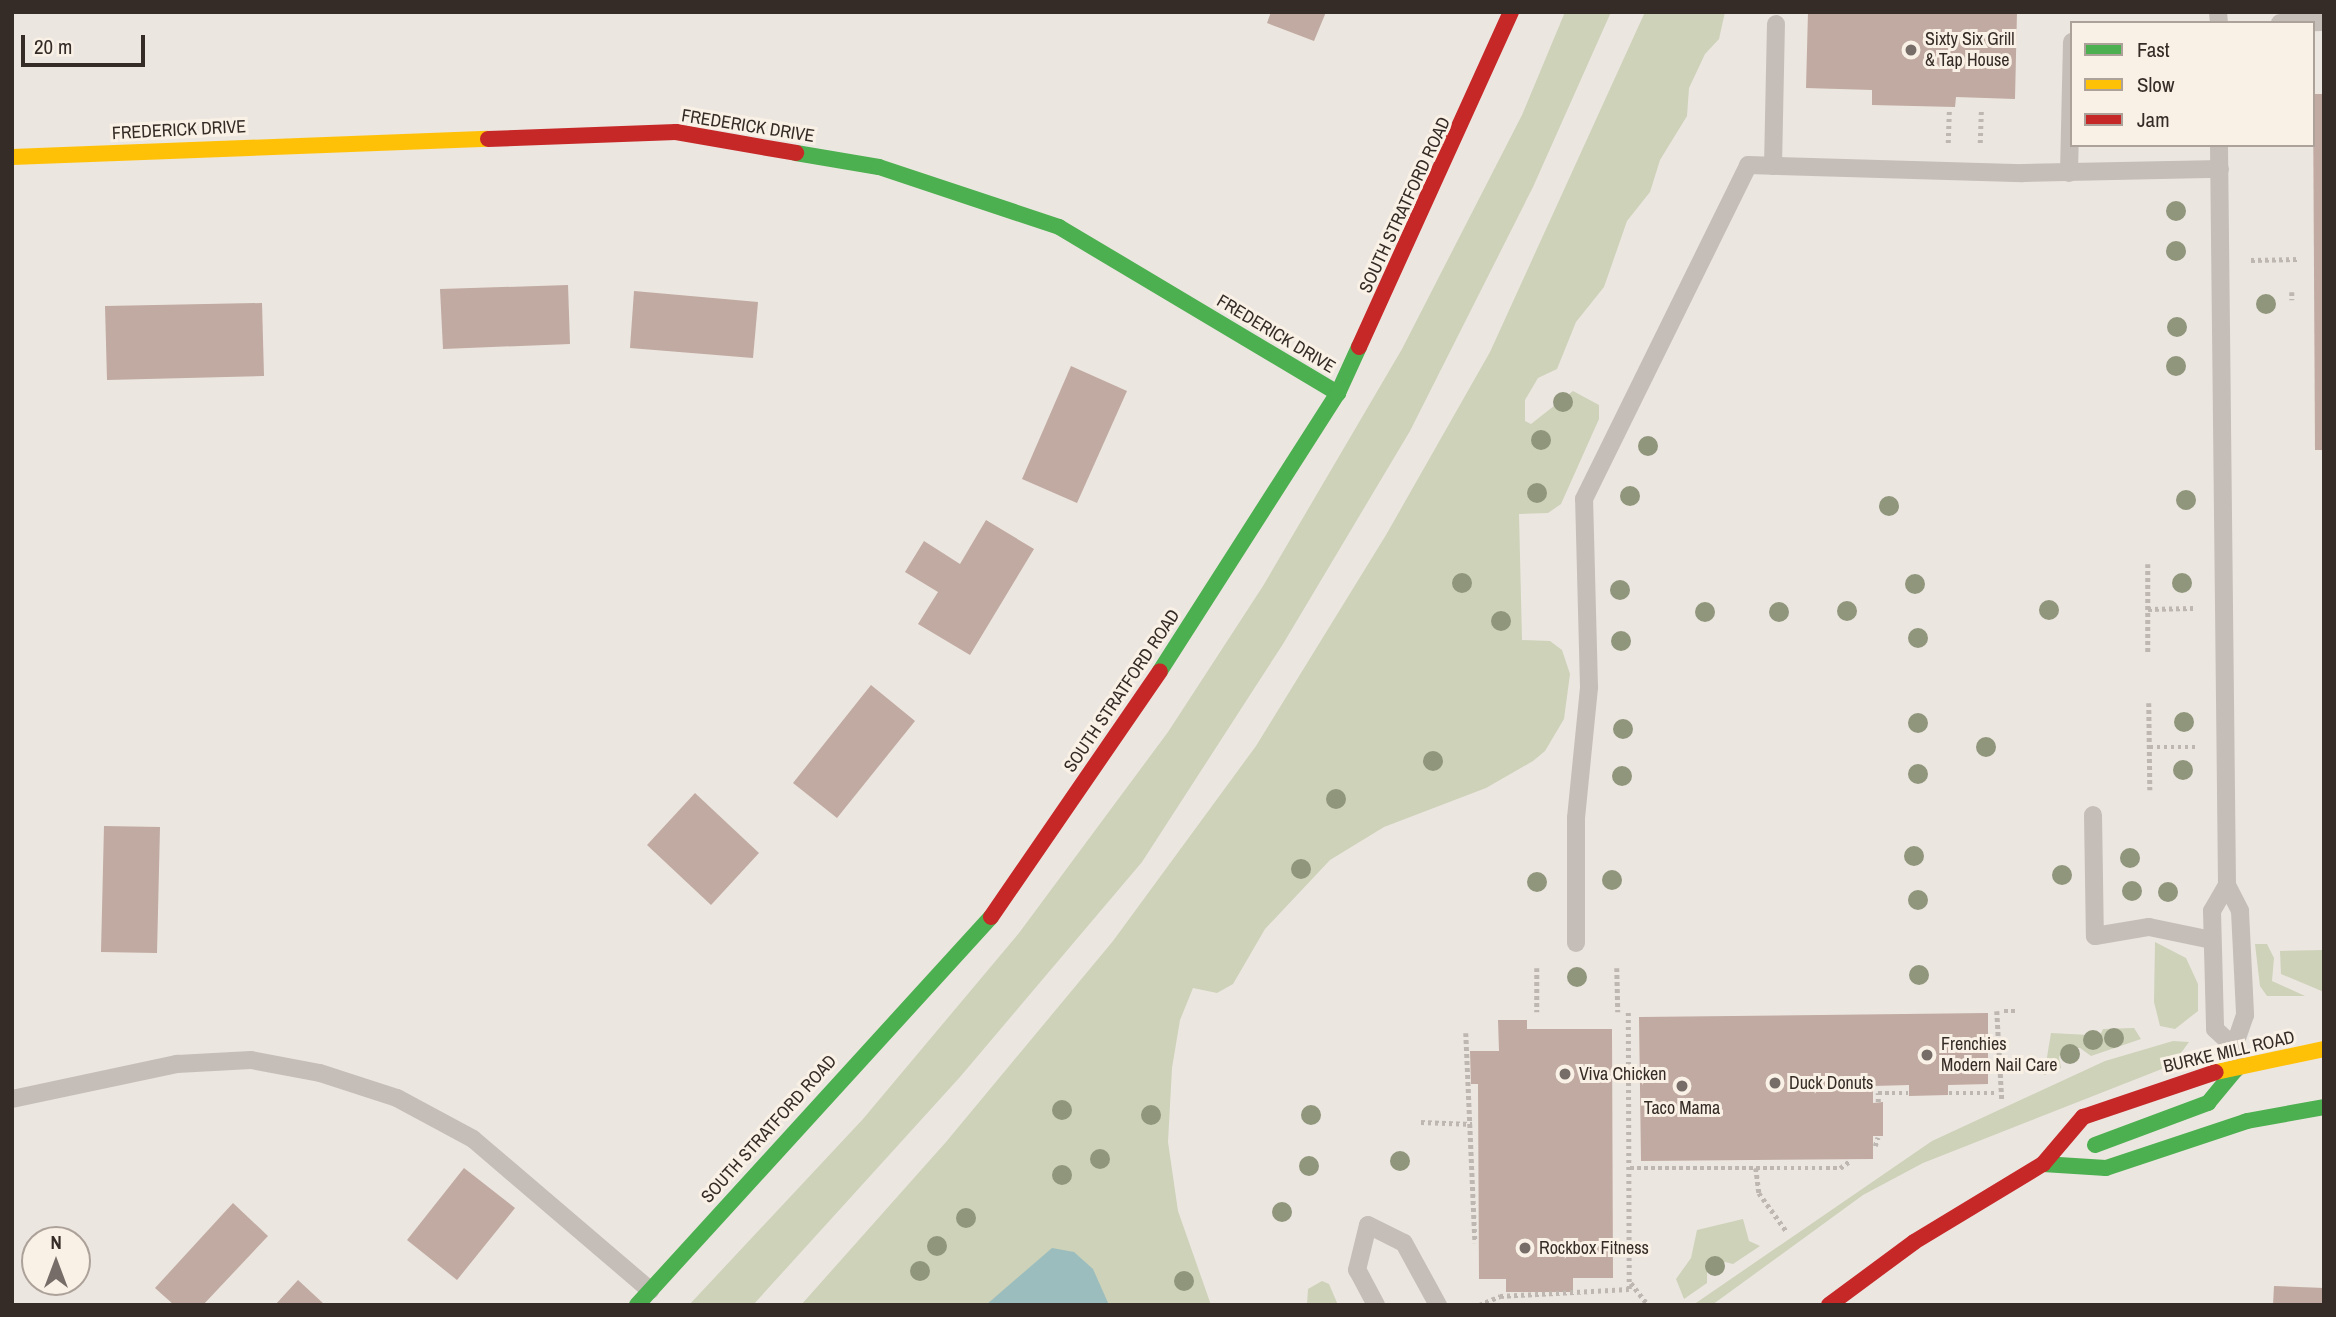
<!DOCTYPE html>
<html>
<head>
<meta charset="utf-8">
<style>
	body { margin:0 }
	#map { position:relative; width:2336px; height:1317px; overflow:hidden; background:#ece6e0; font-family:"Archivo Narrow",sans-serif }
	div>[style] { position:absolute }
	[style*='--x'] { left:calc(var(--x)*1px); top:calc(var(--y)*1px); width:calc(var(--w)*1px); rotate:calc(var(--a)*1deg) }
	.green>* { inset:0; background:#cdd2b9 }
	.water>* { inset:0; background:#9bbdbe }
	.building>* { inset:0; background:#c0aaa1 }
	.path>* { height:4.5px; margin-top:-2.25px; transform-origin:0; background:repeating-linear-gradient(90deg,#beb7b1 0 3.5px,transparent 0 7px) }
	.lane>* { height:18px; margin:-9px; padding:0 9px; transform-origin:9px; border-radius:9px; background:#c5beb8 }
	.fast>* { height:16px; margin:-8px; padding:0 8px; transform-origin:8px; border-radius:8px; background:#4caf50 }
	.slow>* { height:16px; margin:-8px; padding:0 8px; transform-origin:8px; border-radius:8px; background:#ffc107 }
	.jam>* { height:16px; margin:-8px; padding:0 8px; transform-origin:8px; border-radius:8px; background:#c62828 }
	.trees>* { width:20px; height:20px; margin:-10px; border-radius:50%; background:#90967c }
	.dots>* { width:19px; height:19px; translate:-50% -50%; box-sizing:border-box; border:4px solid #faf1e6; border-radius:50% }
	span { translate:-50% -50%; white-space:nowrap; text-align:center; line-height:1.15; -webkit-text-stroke:6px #faf1e6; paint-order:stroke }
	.poi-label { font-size:18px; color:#362c27 }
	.left { translate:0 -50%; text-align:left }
	.street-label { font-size:18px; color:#362c27 }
	.frame { position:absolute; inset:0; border:14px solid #362c27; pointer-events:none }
	.legend { position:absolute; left:2070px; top:21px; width:245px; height:126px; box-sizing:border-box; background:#faf1e6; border:2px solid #aca29a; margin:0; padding:9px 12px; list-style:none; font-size:21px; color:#362c27 }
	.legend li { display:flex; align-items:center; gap:14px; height:35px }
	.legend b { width:35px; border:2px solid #aca29a }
	.north { position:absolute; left:21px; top:1226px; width:70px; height:70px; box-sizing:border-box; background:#faf1e6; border:2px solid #aca29a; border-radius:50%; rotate:0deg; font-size:19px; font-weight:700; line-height:28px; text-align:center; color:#362c27 }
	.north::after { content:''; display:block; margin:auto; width:24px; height:32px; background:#766d68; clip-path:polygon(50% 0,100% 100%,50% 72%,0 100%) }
	.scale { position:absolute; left:21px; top:35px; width:124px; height:32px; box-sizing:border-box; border:4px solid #362c27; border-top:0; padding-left:9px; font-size:21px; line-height:24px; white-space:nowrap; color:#362c27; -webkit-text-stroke:5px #faf1e6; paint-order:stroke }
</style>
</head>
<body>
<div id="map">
	<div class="green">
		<div style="clip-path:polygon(1565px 12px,1611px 12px,1533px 187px,1410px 431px,1283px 644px,1142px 862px,960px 1077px,753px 1305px,689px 1305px,863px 1119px,1019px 933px,1168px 732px,1263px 586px,1402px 349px,1522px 115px)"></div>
		<div style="clip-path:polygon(1645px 12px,1725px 12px,1719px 39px,1705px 54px,1689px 88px,1687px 116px,1660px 160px,1650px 192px,1627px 221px,1604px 287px,1576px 322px,1557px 369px,1538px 378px,1525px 400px,1525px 421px,1531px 424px,1573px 391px,1599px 405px,1599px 419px,1561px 504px,1548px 513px,1519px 514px,1522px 640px,1550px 641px,1562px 650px,1570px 674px,1564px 719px,1545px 751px,1533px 761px,1486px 788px,1384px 827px,1330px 860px,1265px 929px,1233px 984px,1217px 993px,1193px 988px,1180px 1020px,1172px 1068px,1168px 1142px,1178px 1211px,1211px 1305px,801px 1305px,946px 1142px,1113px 941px,1256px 746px,1386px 535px,1490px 352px)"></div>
		<div style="clip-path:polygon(2155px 942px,2186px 958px,2198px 984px,2198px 1011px,2175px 1029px,2160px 1026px,2154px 1002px)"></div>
		<div style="clip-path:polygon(2255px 944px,2267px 944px,2274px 958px,2272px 981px,2305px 996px,2267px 996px,2260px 986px)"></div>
		<div style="clip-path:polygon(2324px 950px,2324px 992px,2281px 974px,2280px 951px)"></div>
		<div style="clip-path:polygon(2134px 1028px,2141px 1039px,2091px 1056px,2080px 1048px,2065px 1048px,2059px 1057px,2061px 1068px,2044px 1075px,2051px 1033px,2089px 1035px,2096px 1044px,2103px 1029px)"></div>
		<div style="clip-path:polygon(2173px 1041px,2189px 1042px,2172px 1065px,1923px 1163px,1863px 1195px,1712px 1305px,1693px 1305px,1932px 1141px,2105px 1061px)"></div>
		<div style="clip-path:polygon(1743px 1219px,1749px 1241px,1760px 1246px,1733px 1264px,1713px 1259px,1707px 1264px,1707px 1283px,1684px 1299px,1676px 1279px,1691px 1258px,1697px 1230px)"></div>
		<div style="clip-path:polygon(1322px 1281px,1329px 1284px,1338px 1305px,1307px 1305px,1308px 1289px)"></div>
	</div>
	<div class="water">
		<div style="clip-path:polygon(1052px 1248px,1074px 1252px,1093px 1269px,1109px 1305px,986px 1305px)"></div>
	</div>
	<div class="building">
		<div style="clip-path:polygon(1271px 12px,1326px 12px,1314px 41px,1267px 23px)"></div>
		<div style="clip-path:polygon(1808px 12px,2017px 12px,2015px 99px,1956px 97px,1955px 107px,1872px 105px,1872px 90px,1806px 88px)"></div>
		<div style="clip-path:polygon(2313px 94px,2324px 94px,2324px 450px,2315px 450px)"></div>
		<div style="clip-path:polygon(568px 285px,570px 344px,443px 349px,440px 289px)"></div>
		<div style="clip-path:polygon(634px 291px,758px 302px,753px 358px,630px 348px)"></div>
		<div style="clip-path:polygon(262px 303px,264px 376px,107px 380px,105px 306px)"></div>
		<div style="clip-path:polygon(1071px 366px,1127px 391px,1077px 503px,1022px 479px)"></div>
		<div style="clip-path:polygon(986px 520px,1034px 549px,970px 655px,918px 624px,938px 592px,905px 572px,924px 541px,960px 564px)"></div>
		<div style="clip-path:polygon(871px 685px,915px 721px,837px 818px,793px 783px)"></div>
		<div style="clip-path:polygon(695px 793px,759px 853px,711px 905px,647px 845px)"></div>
		<div style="clip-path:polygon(104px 826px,160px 827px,157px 953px,101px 952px)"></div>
		<div style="clip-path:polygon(1988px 1013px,1988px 1084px,1948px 1085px,1948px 1095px,1909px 1096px,1909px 1085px,1873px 1086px,1873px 1103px,1883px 1102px,1883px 1136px,1873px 1136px,1873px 1159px,1641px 1161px,1639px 1017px)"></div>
		<div style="clip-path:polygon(1498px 1020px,1527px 1020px,1527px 1029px,1612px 1029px,1613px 1278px,1573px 1278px,1573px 1292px,1506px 1292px,1506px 1279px,1479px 1279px,1478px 1084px,1471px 1084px,1470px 1051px,1499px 1051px)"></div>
		<div style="clip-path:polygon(464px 1168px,515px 1208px,457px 1280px,407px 1240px)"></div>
		<div style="clip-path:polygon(233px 1203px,268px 1236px,203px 1305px,174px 1305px,155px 1288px)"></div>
		<div style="clip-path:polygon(298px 1280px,325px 1305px,275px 1305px)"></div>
		<div style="clip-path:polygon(2274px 1286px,2324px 1288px,2324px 1305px,2273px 1305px)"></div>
	</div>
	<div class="path">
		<div style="--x:1948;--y:143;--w:35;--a:-88"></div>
		<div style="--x:1980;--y:143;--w:34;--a:-88"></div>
		<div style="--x:2251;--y:260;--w:48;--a:-1.2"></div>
		<div style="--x:2292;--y:292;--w:8;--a:90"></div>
		<div style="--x:2148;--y:564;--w:89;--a:90"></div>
		<div style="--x:2148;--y:609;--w:45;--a:-1.3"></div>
		<div style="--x:2149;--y:703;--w:87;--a:89.3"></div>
		<div style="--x:2150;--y:747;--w:45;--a:0"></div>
		<div style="--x:1537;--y:968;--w:44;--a:90"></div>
		<div style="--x:1617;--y:968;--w:44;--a:88.7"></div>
		<div style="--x:1997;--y:1011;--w:89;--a:86.8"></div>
		<div style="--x:2004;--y:1011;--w:13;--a:0"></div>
		<div style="--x:1466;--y:1033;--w:210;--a:87.5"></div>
		<div style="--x:1949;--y:1093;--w:49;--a:0"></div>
		<div style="--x:1878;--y:1102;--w:9;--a:-90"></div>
		<div style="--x:1878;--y:1093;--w:30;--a:0"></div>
		<div style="--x:1421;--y:1122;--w:51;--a:2.2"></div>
		<div style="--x:1875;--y:1146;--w:9;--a:-72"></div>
		<div style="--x:1630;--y:1168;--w:210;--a:0"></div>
		<div style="--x:1840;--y:1168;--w:12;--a:-35"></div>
		<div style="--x:1756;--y:1168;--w:25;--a:83"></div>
		<div style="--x:1759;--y:1193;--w:48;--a:54.3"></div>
		<div style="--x:1631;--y:1283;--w:28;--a:52"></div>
		<div style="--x:1479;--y:1305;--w:23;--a:-23"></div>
		<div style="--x:1500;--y:1296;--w:129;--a:-3.1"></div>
		<div style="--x:1629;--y:1289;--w:278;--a:-90.2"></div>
	</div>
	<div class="lane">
		<div style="--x:2218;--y:12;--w:11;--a:85"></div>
		<div style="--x:2280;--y:23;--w:44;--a:-1.3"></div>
		<div style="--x:2219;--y:145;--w:740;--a:89.38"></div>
		<div style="--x:2227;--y:885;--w:29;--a:63"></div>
		<div style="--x:2240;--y:911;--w:104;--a:87.2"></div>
		<div style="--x:2245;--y:1015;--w:34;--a:109"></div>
		<div style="--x:2234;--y:1047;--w:22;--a:85"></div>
		<div style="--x:1773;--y:166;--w:142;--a:-88.8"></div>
		<div style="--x:2069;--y:173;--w:131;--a:-88.7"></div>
		<div style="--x:2093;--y:815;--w:121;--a:89.1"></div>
		<div style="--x:2095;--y:936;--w:55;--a:-9.5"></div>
		<div style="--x:2149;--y:927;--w:64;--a:11.7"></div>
		<div style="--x:2227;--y:885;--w:30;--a:120"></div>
		<div style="--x:2212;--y:911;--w:118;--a:88.5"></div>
		<div style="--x:2215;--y:1029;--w:26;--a:43"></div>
		<div style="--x:1576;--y:943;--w:125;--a:-90"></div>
		<div style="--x:1576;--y:818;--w:132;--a:-84.3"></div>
		<div style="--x:1589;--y:687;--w:188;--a:-91.5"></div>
		<div style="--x:1584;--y:499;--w:372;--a:-63.8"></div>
		<div style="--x:1748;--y:165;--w:275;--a:1.7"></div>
		<div style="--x:2023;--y:173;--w:197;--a:-1.2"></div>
		<div style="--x:12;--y:1099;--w:169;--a:-12"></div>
		<div style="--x:177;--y:1064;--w:74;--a:-3.1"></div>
		<div style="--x:251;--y:1060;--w:70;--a:10.7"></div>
		<div style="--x:320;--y:1073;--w:81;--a:18"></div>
		<div style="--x:397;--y:1098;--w:86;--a:28.3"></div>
		<div style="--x:473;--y:1139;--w:233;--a:40.5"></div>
		<div style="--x:1376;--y:1305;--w:40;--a:-118"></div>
		<div style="--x:1357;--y:1270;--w:46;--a:-76.3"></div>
		<div style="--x:1368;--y:1225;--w:40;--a:26.6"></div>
		<div style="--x:1404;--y:1243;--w:71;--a:61.3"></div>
	</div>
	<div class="fast">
		<div style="--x:796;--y:153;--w:84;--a:9.6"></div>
		<div style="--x:879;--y:167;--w:190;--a:18.4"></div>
		<div style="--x:1059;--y:227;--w:325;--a:30.8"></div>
		<div style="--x:1160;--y:671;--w:330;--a:-57.4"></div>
		<div style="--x:1338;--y:393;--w:51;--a:-65.5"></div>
		<div style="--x:2095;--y:1145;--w:121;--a:-20.4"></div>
		<div style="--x:2208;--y:1103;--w:44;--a:-50.5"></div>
		<div style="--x:2043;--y:1164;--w:63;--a:3.6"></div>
		<div style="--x:2106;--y:1168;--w:149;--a:-18.4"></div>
		<div style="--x:2247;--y:1121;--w:78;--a:-10.3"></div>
		<div style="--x:637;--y:1305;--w:525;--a:-47.62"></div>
	</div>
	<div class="slow">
		<div style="--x:12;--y:157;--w:476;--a:-2.2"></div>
		<div style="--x:2216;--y:1072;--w:110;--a:-12"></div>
	</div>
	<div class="jam">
		<div style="--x:488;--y:139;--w:188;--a:-2.1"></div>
		<div style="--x:676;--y:132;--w:122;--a:9.9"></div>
		<div style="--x:1359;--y:347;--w:368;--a:-65.6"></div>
		<div style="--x:991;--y:917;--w:298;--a:-55.5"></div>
		<div style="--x:1829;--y:1305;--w:106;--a:-36.5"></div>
		<div style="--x:1914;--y:1242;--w:151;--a:-31.2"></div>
		<div style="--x:2043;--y:1164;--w:62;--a:-49.6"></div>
		<div style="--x:2083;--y:1117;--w:140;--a:-18.7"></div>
	</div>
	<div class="trees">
		<div style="left:2176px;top:211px"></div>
		<div style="left:2176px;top:251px"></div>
		<div style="left:2266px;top:304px"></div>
		<div style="left:2177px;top:327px"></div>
		<div style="left:2176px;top:366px"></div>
		<div style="left:1563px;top:402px"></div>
		<div style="left:1541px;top:440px"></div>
		<div style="left:1648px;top:446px"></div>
		<div style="left:1537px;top:493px"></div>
		<div style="left:1630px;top:496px"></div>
		<div style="left:2186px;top:500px"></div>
		<div style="left:1889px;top:506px"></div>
		<div style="left:1462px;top:583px"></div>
		<div style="left:2182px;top:583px"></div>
		<div style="left:1915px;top:584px"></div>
		<div style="left:1620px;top:590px"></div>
		<div style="left:2049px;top:610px"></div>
		<div style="left:1847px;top:611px"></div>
		<div style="left:1705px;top:612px"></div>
		<div style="left:1779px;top:612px"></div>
		<div style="left:1501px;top:621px"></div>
		<div style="left:1918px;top:638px"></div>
		<div style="left:1621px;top:641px"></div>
		<div style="left:2184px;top:722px"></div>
		<div style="left:1918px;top:723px"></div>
		<div style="left:1623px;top:729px"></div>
		<div style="left:1986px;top:747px"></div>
		<div style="left:1433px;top:761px"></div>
		<div style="left:2183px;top:770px"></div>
		<div style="left:1918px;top:774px"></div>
		<div style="left:1622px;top:776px"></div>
		<div style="left:1336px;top:799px"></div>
		<div style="left:1914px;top:856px"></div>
		<div style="left:2130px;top:858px"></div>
		<div style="left:1301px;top:869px"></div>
		<div style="left:2062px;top:875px"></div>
		<div style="left:1612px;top:880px"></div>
		<div style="left:1537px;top:882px"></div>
		<div style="left:2132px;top:891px"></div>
		<div style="left:2168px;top:892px"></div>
		<div style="left:1918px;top:900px"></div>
		<div style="left:1919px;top:975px"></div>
		<div style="left:1577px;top:977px"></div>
		<div style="left:2114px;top:1038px"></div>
		<div style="left:2093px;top:1040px"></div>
		<div style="left:2070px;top:1054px"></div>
		<div style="left:1062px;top:1110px"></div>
		<div style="left:1151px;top:1115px"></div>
		<div style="left:1311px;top:1115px"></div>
		<div style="left:1100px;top:1159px"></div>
		<div style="left:1400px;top:1161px"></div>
		<div style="left:1309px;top:1166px"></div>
		<div style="left:1062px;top:1175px"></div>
		<div style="left:1282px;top:1212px"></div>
		<div style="left:966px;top:1218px"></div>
		<div style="left:937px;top:1246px"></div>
		<div style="left:1715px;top:1266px"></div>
		<div style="left:920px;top:1271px"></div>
		<div style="left:1184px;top:1281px"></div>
	</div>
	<div class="dots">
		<div style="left:1911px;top:50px;background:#766d68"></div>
		<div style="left:1927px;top:1055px;background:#766d68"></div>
		<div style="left:1565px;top:1074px;background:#766d68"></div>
		<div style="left:1775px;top:1083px;background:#766d68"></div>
		<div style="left:1682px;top:1086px;background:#766d68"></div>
		<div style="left:1525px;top:1248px;background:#766d68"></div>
	</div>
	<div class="poi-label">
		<span class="left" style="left:1925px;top:50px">Sixty Six Grill<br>&amp; Tap House</span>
		<span class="left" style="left:1941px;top:1055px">Frenchies<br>Modern Nail Care</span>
		<span class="left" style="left:1579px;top:1074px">Viva Chicken</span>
		<span class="left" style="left:1789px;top:1083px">Duck Donuts</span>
		<span style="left:1682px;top:1108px">Taco Mama</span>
		<span class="left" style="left:1539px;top:1248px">Rockbox Fitness</span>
	</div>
	<div class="street-label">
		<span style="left:748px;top:126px;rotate:9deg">FREDERICK DRIVE</span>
		<span style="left:179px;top:130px;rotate:-3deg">FREDERICK DRIVE</span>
		<span style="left:1405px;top:205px;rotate:-65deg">SOUTH STRATFORD ROAD</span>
		<span style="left:1276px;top:334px;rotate:31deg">FREDERICK DRIVE</span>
		<span style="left:1122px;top:691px;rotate:-56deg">SOUTH STRATFORD ROAD</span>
		<span style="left:2229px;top:1052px;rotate:-13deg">BURKE MILL ROAD</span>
		<span style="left:769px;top:1129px;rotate:-48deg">SOUTH STRATFORD ROAD</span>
	</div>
	<div class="frame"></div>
	<ul class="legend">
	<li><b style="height:9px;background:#4caf50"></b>Fast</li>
	<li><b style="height:9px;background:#ffc107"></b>Slow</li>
	<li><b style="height:9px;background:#c62828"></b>Jam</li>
	</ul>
	<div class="north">N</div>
	<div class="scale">20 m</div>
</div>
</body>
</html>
